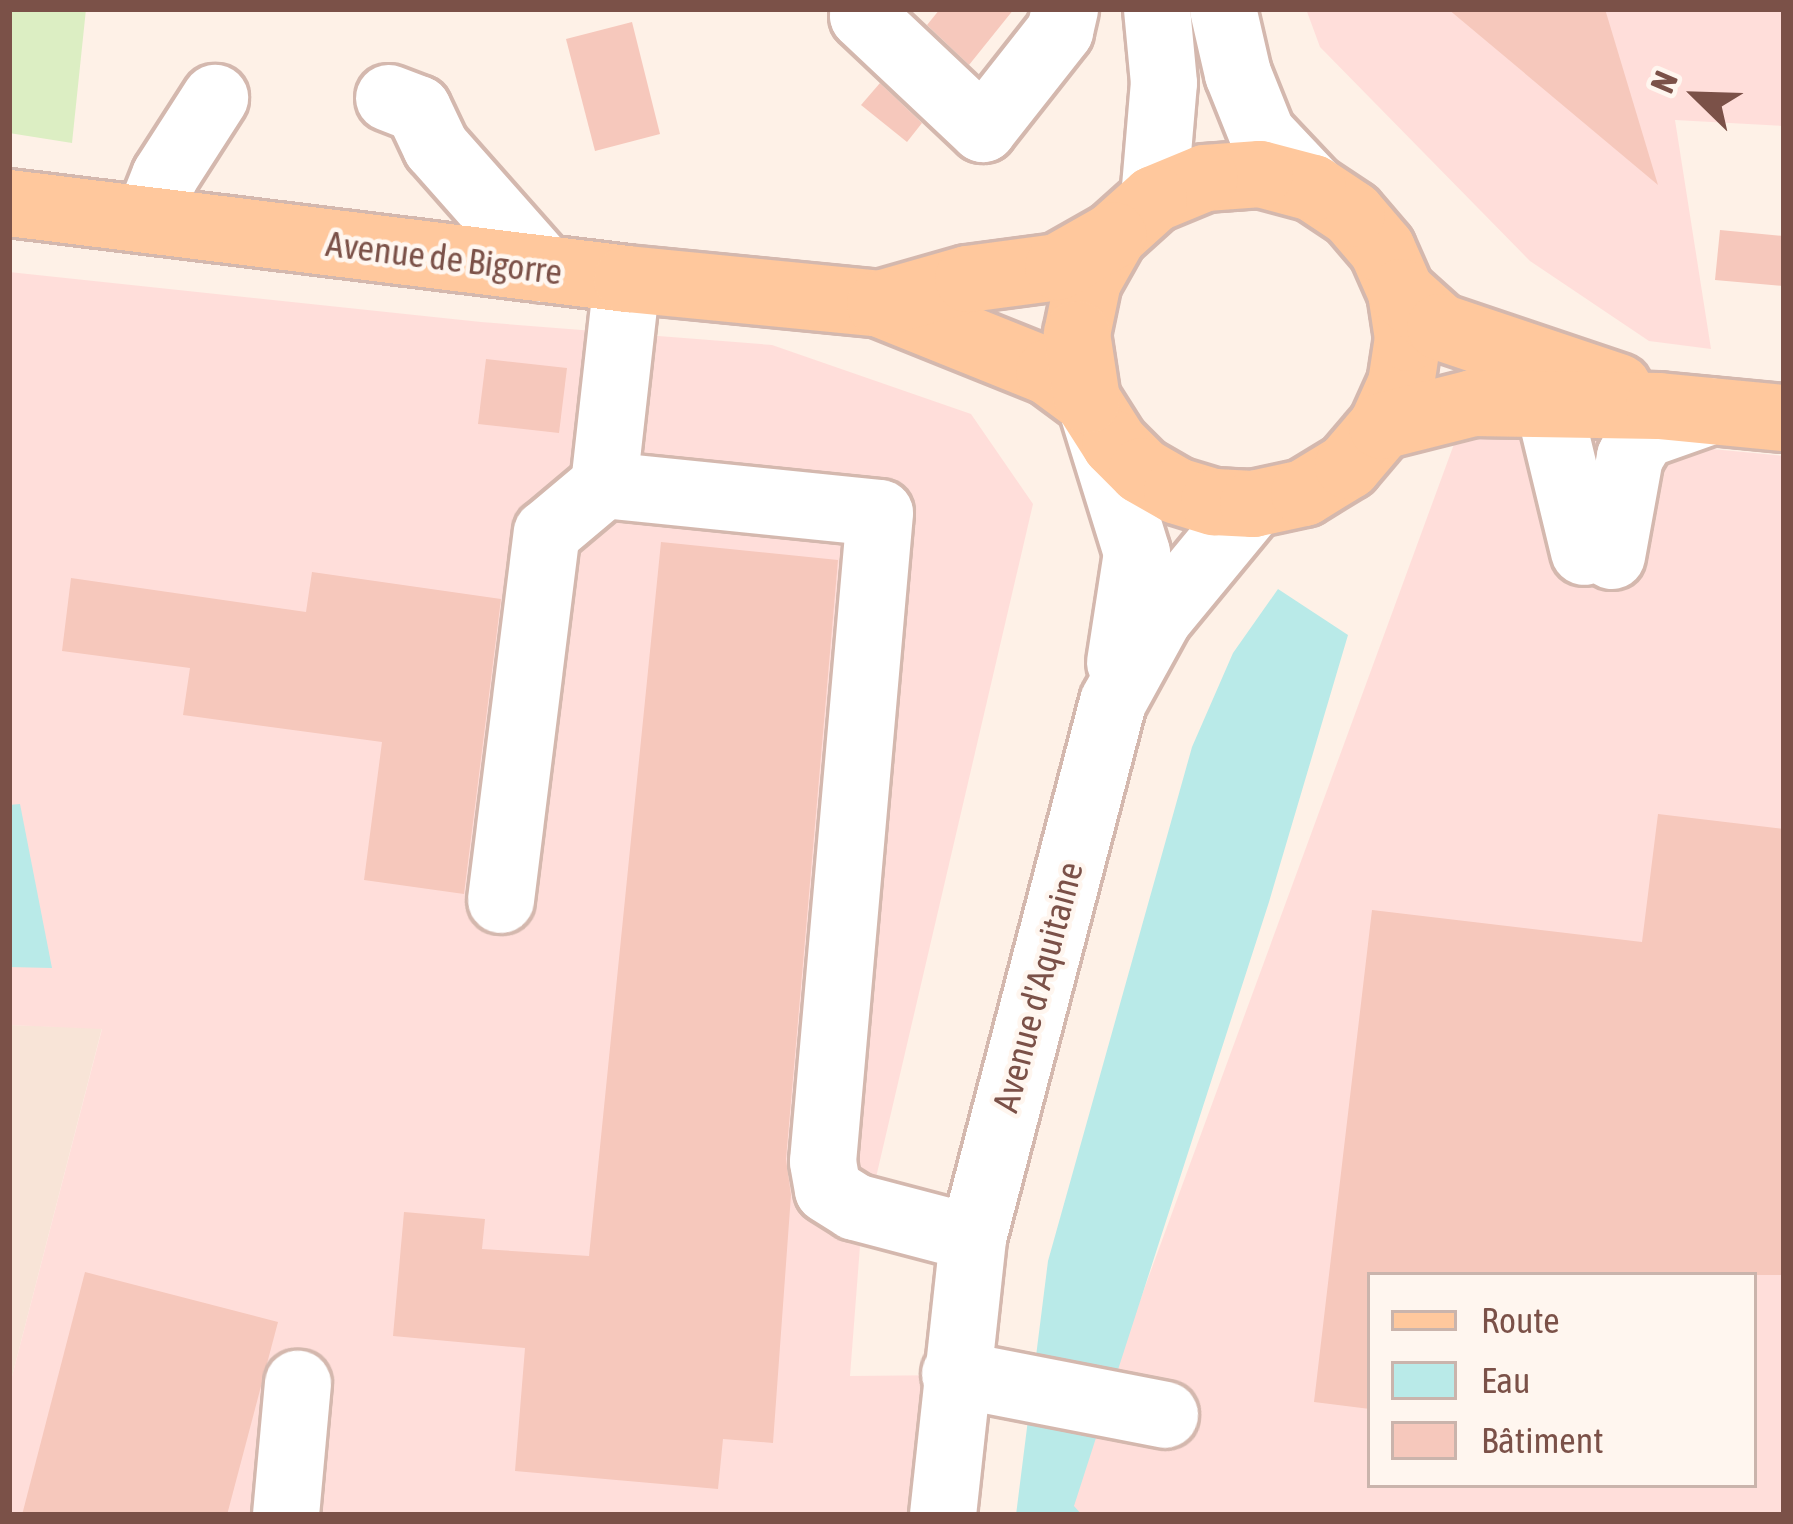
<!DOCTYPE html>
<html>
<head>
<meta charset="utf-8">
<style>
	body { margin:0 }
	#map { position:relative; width:1793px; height:1524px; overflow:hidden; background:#fef1e7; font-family:"Asap Condensed",sans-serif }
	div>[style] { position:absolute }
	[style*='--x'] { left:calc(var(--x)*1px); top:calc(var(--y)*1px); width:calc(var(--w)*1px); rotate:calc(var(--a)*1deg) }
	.residential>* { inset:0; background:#f8e4d7 }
	.commercial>* { inset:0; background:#ffdeda }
	.green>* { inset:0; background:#dceec3 }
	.water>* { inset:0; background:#b9eae8 }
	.building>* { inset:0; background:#f6c8bc }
	.roads { filter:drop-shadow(3px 0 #d4b8ae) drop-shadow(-3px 0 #d4b8ae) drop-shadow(0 3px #d4b8ae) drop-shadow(0 -3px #d4b8ae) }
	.minor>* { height:66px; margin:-33px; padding:0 33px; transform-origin:33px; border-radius:33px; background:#fff }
	.major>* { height:66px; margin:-33px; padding:0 33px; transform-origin:33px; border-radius:33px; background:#ffc89d }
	span { translate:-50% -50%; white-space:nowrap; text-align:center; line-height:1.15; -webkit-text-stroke:9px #fff6ef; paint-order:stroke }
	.street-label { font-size:36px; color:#7b5148 }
	.frame { position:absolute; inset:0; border:12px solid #7b5148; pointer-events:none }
	.legend { position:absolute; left:1367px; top:1272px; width:390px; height:216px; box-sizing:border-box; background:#fff6ef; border:3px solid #cab4ac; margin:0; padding:15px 21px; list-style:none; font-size:36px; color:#7b5148 }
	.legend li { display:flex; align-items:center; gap:24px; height:60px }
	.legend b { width:60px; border:3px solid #cab4ac }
	.north { position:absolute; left:1637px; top:36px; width:120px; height:120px; -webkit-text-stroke:9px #fff6ef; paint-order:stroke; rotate:293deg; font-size:33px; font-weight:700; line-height:48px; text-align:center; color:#7b5148 }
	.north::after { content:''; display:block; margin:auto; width:42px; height:54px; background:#7b5148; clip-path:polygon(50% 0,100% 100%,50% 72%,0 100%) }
</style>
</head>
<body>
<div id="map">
	<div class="residential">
		<div style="clip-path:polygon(9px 1025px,102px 1028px,9px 1388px)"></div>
	</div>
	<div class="commercial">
		<div style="clip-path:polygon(1306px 9px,1784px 9px,1784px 126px,1675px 120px,1711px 349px,1649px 341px,1530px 261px,1320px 47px)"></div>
		<div style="clip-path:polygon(9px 272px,481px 322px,772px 345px,971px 414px,1033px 504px,860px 1246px,850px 1376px,955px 1375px,943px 1515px,9px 1515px,9px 1388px,102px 1029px,9px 1025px)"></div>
		<div style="clip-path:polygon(evenodd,1461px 425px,1784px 456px,1784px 1515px,1044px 1515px,1102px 1404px,1461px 425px,1370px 1275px,1754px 1275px,1754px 1485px,1370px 1485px,1370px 1275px)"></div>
	</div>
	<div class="green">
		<div style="clip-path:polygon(9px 9px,86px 9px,72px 143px,9px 133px)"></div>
	</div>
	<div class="water">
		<div style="clip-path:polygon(1278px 589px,1348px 635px,1269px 902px,1074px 1506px,1082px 1515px,1016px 1515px,1048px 1261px,1192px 747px,1233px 653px)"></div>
		<div style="clip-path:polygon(20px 804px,52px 968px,9px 967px,9px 805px)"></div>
	</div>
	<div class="building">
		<div style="clip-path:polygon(940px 9px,1014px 9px,969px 65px,927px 25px)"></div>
		<div style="clip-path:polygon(1448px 9px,1605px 9px,1658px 185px)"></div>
		<div style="clip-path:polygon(632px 22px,660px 134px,595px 151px,566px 39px)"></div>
		<div style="clip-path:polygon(880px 83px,922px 123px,907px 142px,861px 105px)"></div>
		<div style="clip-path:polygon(1720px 230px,1784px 236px,1784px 286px,1715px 280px)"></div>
		<div style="clip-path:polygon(486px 359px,567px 368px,559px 433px,478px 424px)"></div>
		<div style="clip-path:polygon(661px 542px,838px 560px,786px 1159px,791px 1195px,773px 1443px,723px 1439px,718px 1489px,515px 1471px,525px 1348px,393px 1336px,404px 1212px,485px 1219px,482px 1249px,589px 1256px)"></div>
		<div style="clip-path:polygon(312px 572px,501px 599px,464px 894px,364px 880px,382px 742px,183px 715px,190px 668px,62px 651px,71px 578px,306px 612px)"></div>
		<div style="clip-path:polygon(1658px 814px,1784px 829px,1784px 1275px,1370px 1275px,1370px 1409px,1314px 1402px,1372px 910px,1642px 942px)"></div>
		<div style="clip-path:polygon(85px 1272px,278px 1322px,227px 1515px,22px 1515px)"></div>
	</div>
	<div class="roads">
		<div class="minor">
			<div style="--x:869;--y:9;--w:9;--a:131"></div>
			<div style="--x:863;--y:16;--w:165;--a:43.3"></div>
			<div style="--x:983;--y:129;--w:125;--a:-51.8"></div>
			<div style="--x:1060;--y:31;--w:23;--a:-77"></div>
			<div style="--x:1223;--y:9;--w:67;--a:77"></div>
			<div style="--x:1238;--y:74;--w:65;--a:68.2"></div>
			<div style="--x:1262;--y:134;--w:74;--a:46.6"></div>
			<div style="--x:389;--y:98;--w:31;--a:21"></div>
			<div style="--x:418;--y:109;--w:42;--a:64.7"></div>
			<div style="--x:436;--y:147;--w:163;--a:48.5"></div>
			<div style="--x:1154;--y:199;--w:116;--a:-85.1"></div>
			<div style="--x:1164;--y:83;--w:74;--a:-95.4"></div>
			<div style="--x:148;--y:219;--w:46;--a:-68.4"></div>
			<div style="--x:165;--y:176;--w:93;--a:-57.3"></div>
			<div style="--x:1549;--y:407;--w:149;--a:76.4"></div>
			<div style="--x:1093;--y:411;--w:149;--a:72.8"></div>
			<div style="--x:1137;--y:553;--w:111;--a:98.8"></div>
			<div style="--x:604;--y:485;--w:277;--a:5.8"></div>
			<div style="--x:880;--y:513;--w:651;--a:95.02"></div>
			<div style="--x:823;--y:1162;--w:28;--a:80"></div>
			<div style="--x:828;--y:1190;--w:32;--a:32"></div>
			<div style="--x:855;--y:1207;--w:122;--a:14.7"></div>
			<div style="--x:1612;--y:556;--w:101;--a:-79.7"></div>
			<div style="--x:1630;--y:457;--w:26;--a:-59"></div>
			<div style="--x:1643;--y:435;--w:72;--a:-19.4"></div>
			<div style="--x:501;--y:900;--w:370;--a:-82.9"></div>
			<div style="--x:547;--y:533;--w:75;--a:-40.1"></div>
			<div style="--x:604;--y:485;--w:207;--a:-83.6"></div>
			<div style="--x:955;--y:1374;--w:214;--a:11"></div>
			<div style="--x:286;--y:1515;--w:132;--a:-84.8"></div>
			<div style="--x:943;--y:1515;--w:279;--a:-83.8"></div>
			<div style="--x:973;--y:1238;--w:554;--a:-75.36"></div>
			<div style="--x:1113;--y:702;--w:96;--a:-61.3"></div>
			<div style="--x:1159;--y:618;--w:148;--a:-50.5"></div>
		</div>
		<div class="major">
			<div style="--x:9;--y:203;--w:623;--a:7.01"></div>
			<div style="--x:627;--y:279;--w:254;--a:5.6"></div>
			<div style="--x:880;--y:304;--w:182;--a:21.9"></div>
			<div style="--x:1049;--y:372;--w:47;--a:36.4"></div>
			<div style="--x:1087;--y:400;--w:52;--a:57.5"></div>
			<div style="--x:1115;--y:444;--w:38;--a:45"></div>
			<div style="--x:1142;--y:471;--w:40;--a:29.7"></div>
			<div style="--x:1177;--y:491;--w:39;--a:17"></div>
			<div style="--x:1214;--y:502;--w:39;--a:3"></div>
			<div style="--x:1253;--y:504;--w:52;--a:-12.2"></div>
			<div style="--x:1304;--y:493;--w:52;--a:-31.5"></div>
			<div style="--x:1348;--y:466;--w:52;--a:-49.6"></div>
			<div style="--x:1382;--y:426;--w:46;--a:-65.7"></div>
			<div style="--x:1401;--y:384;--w:47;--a:-81.3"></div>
			<div style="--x:1408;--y:338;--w:47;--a:-98.7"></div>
			<div style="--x:1401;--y:292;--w:47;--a:-113.8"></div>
			<div style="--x:1382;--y:249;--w:46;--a:-130.6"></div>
			<div style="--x:1352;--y:214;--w:47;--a:-146.3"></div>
			<div style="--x:1313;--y:188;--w:55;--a:-165.2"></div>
			<div style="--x:1260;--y:174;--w:55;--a:175.8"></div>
			<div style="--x:1205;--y:178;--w:55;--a:157.6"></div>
			<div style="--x:1154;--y:199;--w:54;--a:138"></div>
			<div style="--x:1114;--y:235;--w:53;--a:119.5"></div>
			<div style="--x:1088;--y:281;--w:54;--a:101.7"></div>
			<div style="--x:1077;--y:334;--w:67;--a:81.4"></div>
			<div style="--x:1401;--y:292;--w:52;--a:41.9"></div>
			<div style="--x:1440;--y:327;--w:188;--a:18.6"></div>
			<div style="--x:880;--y:304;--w:91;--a:-15.9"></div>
			<div style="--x:968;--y:279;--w:91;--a:-7.6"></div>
			<div style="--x:1058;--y:267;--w:64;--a:-29.7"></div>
			<div style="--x:1382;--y:426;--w:94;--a:-14.2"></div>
			<div style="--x:1473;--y:403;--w:186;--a:0.9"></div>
			<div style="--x:1659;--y:406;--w:126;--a:5.5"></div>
		</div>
	</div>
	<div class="street-label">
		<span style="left:444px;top:258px;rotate:7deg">Avenue de Bigorre</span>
		<span style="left:1038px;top:987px;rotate:-75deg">Avenue d'Aquitaine</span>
	</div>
	<div class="frame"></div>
	<ul class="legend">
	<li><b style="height:15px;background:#ffc89d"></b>Route</li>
	<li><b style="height:33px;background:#b9eae8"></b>Eau</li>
	<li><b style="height:33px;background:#f6c8bc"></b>Bâtiment</li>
	</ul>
	<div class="north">N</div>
</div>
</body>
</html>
